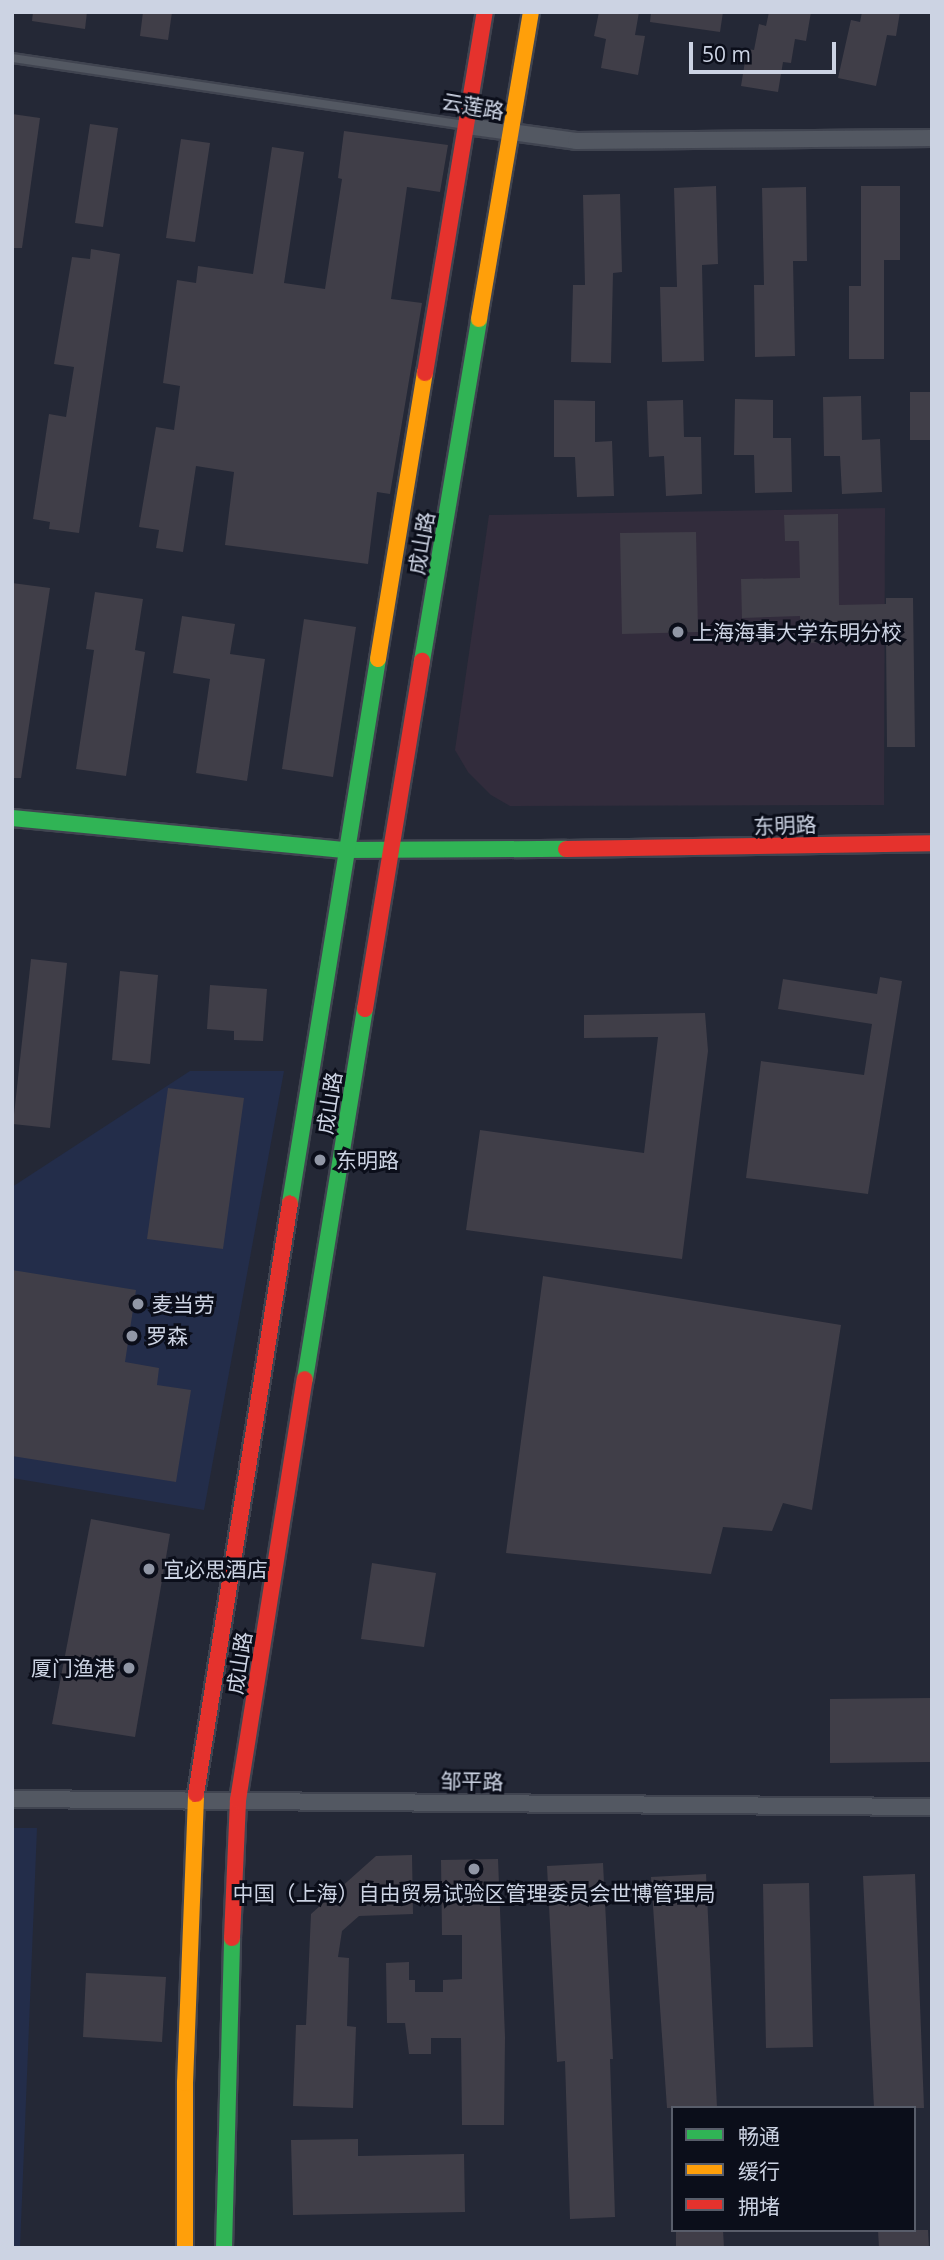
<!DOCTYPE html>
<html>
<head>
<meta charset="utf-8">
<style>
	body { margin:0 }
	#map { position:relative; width:944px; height:2260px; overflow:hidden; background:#242836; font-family:"Open Sans","Noto Sans SC",sans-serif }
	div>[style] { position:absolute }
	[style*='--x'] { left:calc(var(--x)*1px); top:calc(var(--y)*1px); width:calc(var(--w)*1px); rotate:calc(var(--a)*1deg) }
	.built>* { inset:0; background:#232d4a }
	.education>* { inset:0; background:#322c3c }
	.building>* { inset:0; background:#403e48 }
	.roads { filter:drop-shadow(2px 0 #404450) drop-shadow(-2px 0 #404450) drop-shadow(0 2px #404450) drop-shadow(0 -2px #404450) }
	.lane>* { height:8px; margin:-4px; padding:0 4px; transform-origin:4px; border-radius:4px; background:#535862 }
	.street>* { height:16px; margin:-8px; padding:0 8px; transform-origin:8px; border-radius:8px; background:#535862 }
	.fast>* { height:16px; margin:-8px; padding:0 8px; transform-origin:8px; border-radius:8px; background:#30b455 }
	.slow>* { height:16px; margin:-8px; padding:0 8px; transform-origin:8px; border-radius:8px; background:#ff9f0a }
	.jam>* { height:16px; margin:-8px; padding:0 8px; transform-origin:8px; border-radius:8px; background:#e5322d }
	.dots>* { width:19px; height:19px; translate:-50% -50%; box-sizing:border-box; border:4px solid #0b0e1a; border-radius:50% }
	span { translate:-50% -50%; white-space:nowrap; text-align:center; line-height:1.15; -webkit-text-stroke:6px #0b0e1a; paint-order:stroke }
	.street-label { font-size:21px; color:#ccd3e3 }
	.poi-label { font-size:21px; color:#ccd3e3 }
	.left { translate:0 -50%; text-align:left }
	.right { translate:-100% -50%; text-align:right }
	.frame { position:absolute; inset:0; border:14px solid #ccd3e3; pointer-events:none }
	.legend { position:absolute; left:671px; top:2106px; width:245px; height:126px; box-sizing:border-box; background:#0b0e1a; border:2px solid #585d6a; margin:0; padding:9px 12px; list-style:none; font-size:21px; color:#ccd3e3 }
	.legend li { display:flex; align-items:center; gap:14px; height:35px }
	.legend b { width:35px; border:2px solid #585d6a }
	.scale { position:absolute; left:689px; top:42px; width:147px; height:32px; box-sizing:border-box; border:4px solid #ccd3e3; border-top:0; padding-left:9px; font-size:21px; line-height:24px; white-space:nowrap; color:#ccd3e3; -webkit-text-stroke:5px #0b0e1a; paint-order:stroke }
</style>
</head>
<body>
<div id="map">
	<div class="built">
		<div style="clip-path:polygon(190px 1071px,284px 1071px,204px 1510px,12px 1478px,12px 1187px)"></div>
		<div style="clip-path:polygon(12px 1828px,37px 1828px,20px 2248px,12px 2248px)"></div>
	</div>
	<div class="education">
		<div style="clip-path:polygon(885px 508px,884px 805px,510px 806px,491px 795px,468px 772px,455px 750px,489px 515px)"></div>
	</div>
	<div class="building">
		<div style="clip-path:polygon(33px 12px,87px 12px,85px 29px,32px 21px)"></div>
		<div style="clip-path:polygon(143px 12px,172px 12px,168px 40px,140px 36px)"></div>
		<div style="clip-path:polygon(599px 12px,639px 12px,635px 35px,645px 36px,638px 75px,601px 68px,606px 39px,594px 36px)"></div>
		<div style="clip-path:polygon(651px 12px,723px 12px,720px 32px,650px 22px)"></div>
		<div style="clip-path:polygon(769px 12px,811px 12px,806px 41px,795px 39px,791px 63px,783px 62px,778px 92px,741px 86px,747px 49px,754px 50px,759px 24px,766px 26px)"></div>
		<div style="clip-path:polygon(862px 12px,900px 12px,896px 36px,887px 35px,876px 86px,838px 78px,851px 20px,860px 22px)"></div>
		<div style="clip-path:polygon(12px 114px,40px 118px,22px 248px,12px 248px)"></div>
		<div style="clip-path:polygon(90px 124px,118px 128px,103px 227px,75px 223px)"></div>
		<div style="clip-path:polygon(344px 131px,448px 145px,440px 192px,407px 187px,391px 299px,422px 303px,390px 494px,377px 492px,368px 564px,225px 545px,234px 472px,196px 466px,183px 552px,156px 548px,159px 530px,139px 527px,156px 427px,174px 430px,180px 386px,163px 383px,177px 280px,196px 283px,198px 266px,253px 274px,272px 147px,304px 152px,284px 283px,325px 289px,342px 179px,338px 178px)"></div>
		<div style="clip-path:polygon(181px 139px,210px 143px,195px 242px,166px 238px)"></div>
		<div style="clip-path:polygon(716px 186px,718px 264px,702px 265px,704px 361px,662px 362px,660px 287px,677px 287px,674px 188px)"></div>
		<div style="clip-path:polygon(861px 186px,900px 186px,900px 260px,884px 260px,884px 359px,849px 359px,849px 286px,861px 286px)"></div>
		<div style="clip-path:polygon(806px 187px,807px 261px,793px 261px,795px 356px,755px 357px,754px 285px,764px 285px,762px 188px)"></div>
		<div style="clip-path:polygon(620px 194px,622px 272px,613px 273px,611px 363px,571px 362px,573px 285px,585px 285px,583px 195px)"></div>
		<div style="clip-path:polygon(91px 249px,120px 254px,79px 533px,49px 529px,50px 522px,33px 519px,49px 414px,66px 417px,74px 367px,54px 364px,72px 257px,90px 259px)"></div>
		<div style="clip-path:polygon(910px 392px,932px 392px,932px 440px,910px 440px)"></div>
		<div style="clip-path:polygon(861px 396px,862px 440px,880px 439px,882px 492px,842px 494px,840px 456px,824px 456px,823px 397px)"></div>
		<div style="clip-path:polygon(735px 399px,773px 400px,773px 438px,791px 438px,792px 492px,755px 493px,754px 455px,734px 455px)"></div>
		<div style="clip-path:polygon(554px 400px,595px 401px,595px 442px,612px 441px,614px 496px,577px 497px,575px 457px,554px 457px)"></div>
		<div style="clip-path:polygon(683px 400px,684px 437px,701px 437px,702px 494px,666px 496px,664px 456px,649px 457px,647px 401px)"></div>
		<div style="clip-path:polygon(838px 514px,839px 605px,886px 604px,886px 598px,913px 598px,915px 747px,887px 747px,886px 635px,839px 636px,839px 642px,801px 643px,800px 616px,742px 618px,741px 579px,800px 578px,799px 541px,785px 541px,784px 515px)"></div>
		<div style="clip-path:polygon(696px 532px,698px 632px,622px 634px,620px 533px)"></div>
		<div style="clip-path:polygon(12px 583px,50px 588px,21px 778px,12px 778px)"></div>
		<div style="clip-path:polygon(95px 592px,143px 599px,135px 650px,145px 652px,126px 776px,76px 769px,94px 650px,86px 649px)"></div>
		<div style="clip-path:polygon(182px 616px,235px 624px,230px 654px,265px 659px,247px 781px,196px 773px,210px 679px,173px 673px)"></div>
		<div style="clip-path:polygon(304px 619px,356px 627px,333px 777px,282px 769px)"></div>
		<div style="clip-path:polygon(31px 959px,67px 963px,50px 1128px,13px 1124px)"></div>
		<div style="clip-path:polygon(120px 971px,158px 975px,150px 1064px,112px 1060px)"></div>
		<div style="clip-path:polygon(880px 977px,902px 981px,868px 1194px,746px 1178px,761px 1061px,864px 1075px,872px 1024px,778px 1009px,783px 979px,877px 994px)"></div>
		<div style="clip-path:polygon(210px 985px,267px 989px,263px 1041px,234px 1040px,234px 1031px,207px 1029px)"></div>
		<div style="clip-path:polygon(705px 1013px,708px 1051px,682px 1259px,466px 1230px,480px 1130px,644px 1153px,658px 1037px,584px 1038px,584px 1015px)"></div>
		<div style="clip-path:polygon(168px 1088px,244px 1098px,223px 1249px,147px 1239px)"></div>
		<div style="clip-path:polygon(12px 1270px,136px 1290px,125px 1362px,159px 1368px,157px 1385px,191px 1390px,176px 1482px,12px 1456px)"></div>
		<div style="clip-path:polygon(543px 1276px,841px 1325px,812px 1510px,783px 1503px,772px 1531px,723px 1527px,711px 1574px,506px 1553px)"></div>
		<div style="clip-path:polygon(91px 1519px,170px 1534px,135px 1737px,52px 1724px)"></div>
		<div style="clip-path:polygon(372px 1563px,436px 1573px,424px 1647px,361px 1639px)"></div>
		<div style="clip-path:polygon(930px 1698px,930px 1762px,830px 1763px,830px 1699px)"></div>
		<div style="clip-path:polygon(412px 1855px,413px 1914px,359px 1916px,342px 1931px,338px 1957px,349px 1958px,347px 2026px,356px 2027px,353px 2108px,293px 2106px,296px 2025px,306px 2025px,311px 1914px,376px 1856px)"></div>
		<div style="clip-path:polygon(498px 1859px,505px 2037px,504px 2125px,462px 2125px,461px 2038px,431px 2038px,431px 2054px,409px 2054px,405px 2023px,387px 2023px,386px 1963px,409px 1962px,409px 1980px,415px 1980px,415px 1992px,443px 1992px,443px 1980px,462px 1979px,462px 1935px,442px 1935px,441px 1860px)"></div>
		<div style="clip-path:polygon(603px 1863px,613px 2059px,610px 2059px,615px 2217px,570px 2219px,565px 2061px,557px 2062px,547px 1866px)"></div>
		<div style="clip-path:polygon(706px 1874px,717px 2108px,667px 2108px,651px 1877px)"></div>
		<div style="clip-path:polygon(915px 1874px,924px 2108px,874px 2108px,863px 1876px)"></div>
		<div style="clip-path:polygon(809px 1883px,813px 2047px,766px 2048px,763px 1884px)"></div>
		<div style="clip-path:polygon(86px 1973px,166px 1977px,162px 2042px,83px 2037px)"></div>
		<div style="clip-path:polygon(358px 2139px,358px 2156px,464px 2154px,465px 2212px,293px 2215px,291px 2140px)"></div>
		<div style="clip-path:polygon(676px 2230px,723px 2230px,724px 2248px,676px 2248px)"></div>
		<div style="clip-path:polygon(878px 2230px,928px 2230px,929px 2248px,879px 2248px)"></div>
	</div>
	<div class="roads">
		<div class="lane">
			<div style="--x:12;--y:58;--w:457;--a:8.4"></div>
		</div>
		<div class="street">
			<div style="--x:467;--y:126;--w:110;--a:7.8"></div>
			<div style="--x:576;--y:141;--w:356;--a:-0.5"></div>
			<div style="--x:12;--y:1799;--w:920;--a:0.5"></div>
		</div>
		<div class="fast">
			<div style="--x:422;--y:661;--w:347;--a:-80.5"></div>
			<div style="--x:12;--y:818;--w:336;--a:5.5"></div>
			<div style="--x:346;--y:850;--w:220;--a:-0.3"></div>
			<div style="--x:290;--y:1203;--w:551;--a:-80.81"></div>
			<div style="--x:305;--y:1379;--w:375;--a:-80.8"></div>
			<div style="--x:224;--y:2248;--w:310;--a:-88.5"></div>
		</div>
		<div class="slow">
			<div style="--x:479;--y:319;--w:311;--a:-80.4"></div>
			<div style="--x:378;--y:659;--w:290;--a:-80.7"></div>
			<div style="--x:185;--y:2248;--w:165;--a:-90"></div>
			<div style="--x:185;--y:2083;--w:289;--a:-87.8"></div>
		</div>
		<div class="jam">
			<div style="--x:425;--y:373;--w:366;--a:-80.6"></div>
			<div style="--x:566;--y:849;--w:366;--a:-0.9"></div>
			<div style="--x:365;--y:1009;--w:353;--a:-80.7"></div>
			<div style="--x:196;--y:1794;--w:598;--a:-80.96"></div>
			<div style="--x:232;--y:1938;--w:138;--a:-87.5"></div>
			<div style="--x:238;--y:1800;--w:426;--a:-81"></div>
		</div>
	</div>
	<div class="dots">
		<div style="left:678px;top:632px;background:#9197a6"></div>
		<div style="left:320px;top:1160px;background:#9197a6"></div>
		<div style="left:138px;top:1304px;background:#9197a6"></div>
		<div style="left:132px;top:1336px;background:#9197a6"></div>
		<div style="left:149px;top:1569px;background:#9197a6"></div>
		<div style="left:129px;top:1668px;background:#9197a6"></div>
		<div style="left:474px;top:1869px;background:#9197a6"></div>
	</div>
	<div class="street-label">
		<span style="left:473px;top:106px;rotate:10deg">云莲路</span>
		<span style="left:421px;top:543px;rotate:-80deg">成山路</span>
		<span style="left:785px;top:825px;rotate:-2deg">东明路</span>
		<span style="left:329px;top:1103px;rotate:-81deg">成山路</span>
		<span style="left:239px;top:1663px;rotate:-81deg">成山路</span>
		<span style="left:472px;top:1781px;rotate:1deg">邹平路</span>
	</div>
	<div class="poi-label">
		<span class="left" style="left:692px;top:632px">上海海事大学东明分校</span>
		<span class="left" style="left:336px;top:1160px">东明路</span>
		<span class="left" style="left:152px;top:1304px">麦当劳</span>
		<span class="left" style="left:146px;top:1336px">罗森</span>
		<span class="left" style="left:163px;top:1569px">宜必思酒店</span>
		<span class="right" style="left:115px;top:1668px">厦门渔港</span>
		<span style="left:474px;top:1893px">中国（上海）自由贸易试验区管理委员会世博管理局</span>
	</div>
	<div class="frame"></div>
	<ul class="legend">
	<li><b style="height:9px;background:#30b455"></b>畅通</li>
	<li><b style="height:9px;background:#ff9f0a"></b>缓行</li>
	<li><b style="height:9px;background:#e5322d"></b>拥堵</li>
	</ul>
	<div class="scale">50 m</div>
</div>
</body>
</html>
